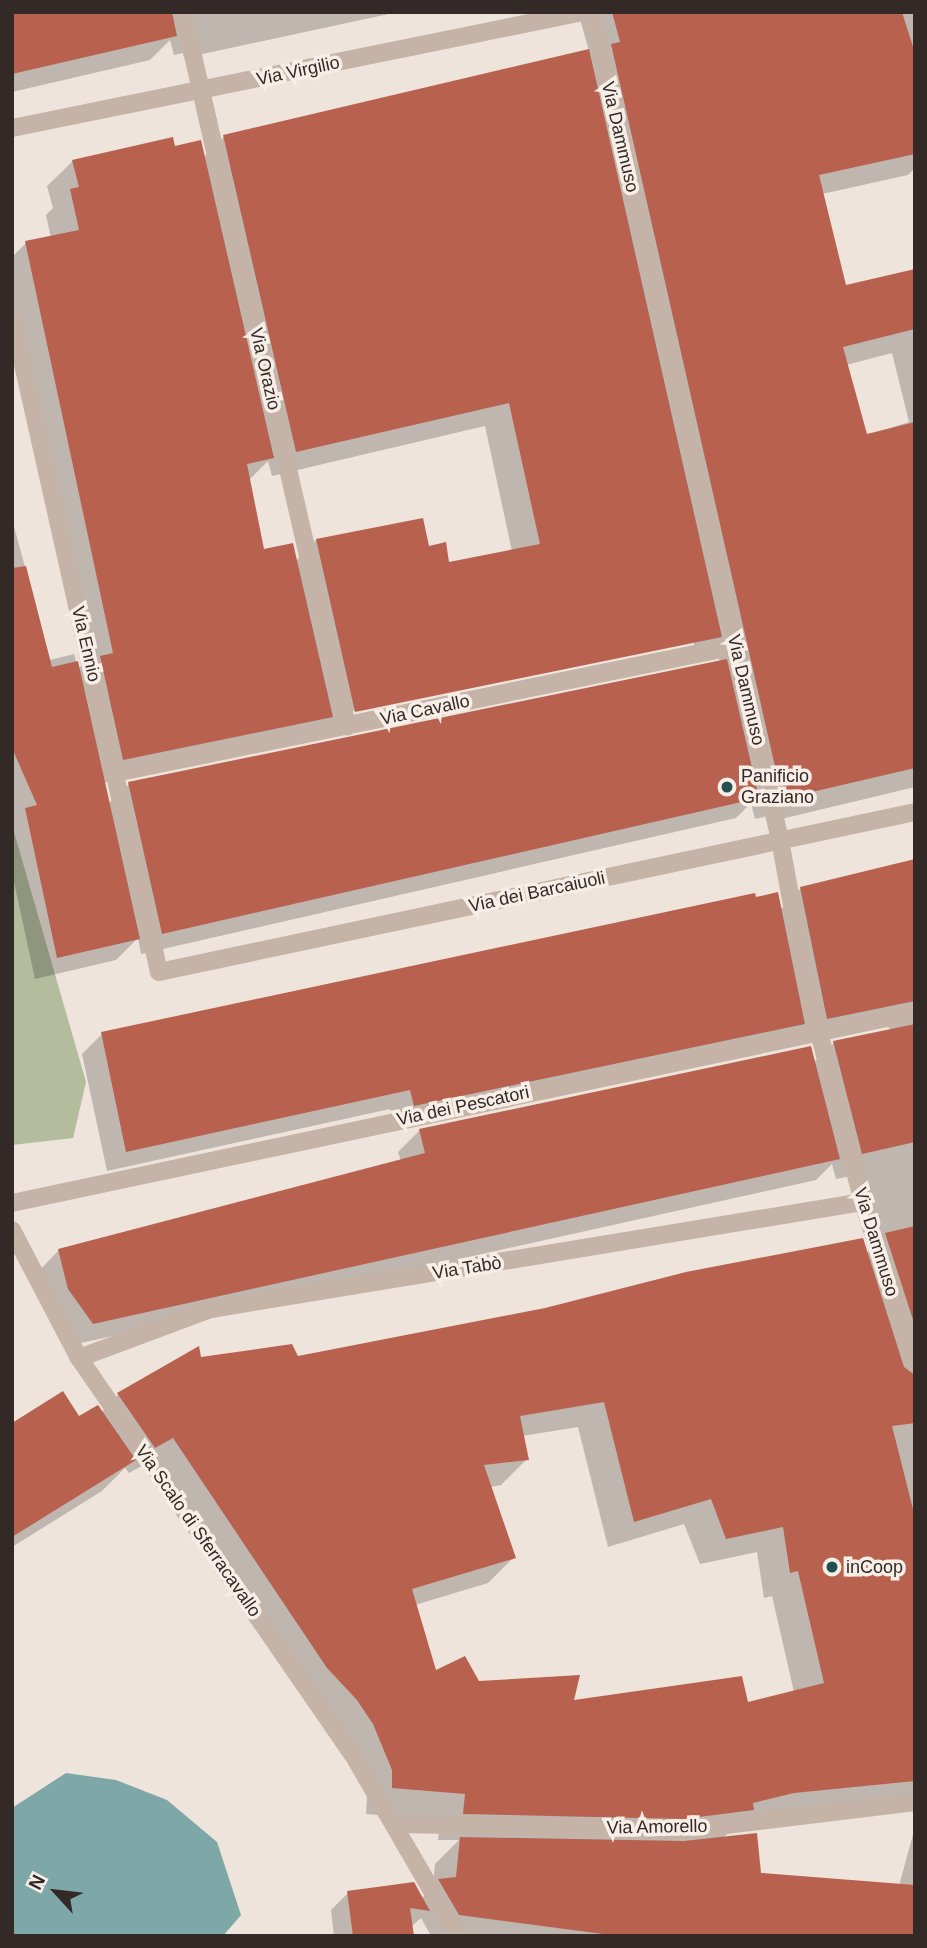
<!DOCTYPE html>
<html>
<head>
<meta charset="utf-8">
<style>
	body { margin:0 }
	#map { position:relative; width:927px; height:1948px; overflow:hidden; background:#eee4db; font-family:Arial,sans-serif }
	div>[style] { position:absolute }
	[style*='--x'] { left:calc(var(--x)*1px); top:calc(var(--y)*1px); width:calc(var(--w)*1px); rotate:calc(var(--a)*1deg) }
	.green>* { inset:0; background:#b3bc9d }
	.water>* { inset:0; background:#7da8a7 }
	.shadow>* { inset:0; background:#0003 }
	.building>* { inset:0; background:#b8614f }
	.street>* { height:18px; margin:-9px; padding:0 9px; transform-origin:9px; border-radius:9px; background:#c5b3a8 }
	.dots>* { width:19px; height:19px; translate:-50% -50%; box-sizing:border-box; border:4px solid #f7eee7; border-radius:50% }
	span { translate:-50% -50%; white-space:nowrap; text-align:center; line-height:1.15; -webkit-text-stroke:7px #f7eee7; paint-order:stroke }
	.street-label { font-size:18px; color:#332a28 }
	.poi-label { font-size:18px; color:#332a28 }
	.left { translate:0 -50%; text-align:left }
	.frame { position:absolute; inset:0; border:14px solid #332a28; pointer-events:none }
	.north { position:absolute; left:21px; top:1857px; width:70px; height:70px; -webkit-text-stroke:5px #f7eee7; paint-order:stroke; rotate:297deg; font-size:19px; font-weight:700; line-height:28px; text-align:center; color:#332a28 }
	.north::after { content:''; display:block; margin:auto; width:24px; height:32px; background:#332a28; clip-path:polygon(50% 0,100% 100%,50% 72%,0 100%) }
</style>
</head>
<body>
<div id="map">
	<div class="green">
		<div style="clip-path:polygon(12px 825px,86px 1082px,73px 1138px,12px 1145px)"></div>
	</div>
	<div class="water">
		<div style="clip-path:polygon(66px 1773px,116px 1780px,167px 1800px,217px 1842px,241px 1915px,223px 1936px,12px 1936px,12px 1808px)"></div>
	</div>
	<div class="shadow">
		<div style="clip-path:polygon(12px 12px,398px 12px,184px 58px,183px 53px,174px 55px,170px 40px,150px 60px,12px 92px)"></div>
		<div style="clip-path:polygon(evenodd,578px 12px,915px 12px,915px 168px,908px 175px,822px 194px,845px 287px,915px 271px,915px 787px,773px 821px,772px 815px,755px 819px,751px 803px,736px 818px,141px 954px,138px 938px,116px 960px,35px 979px,12px 873px,12px 519px,50px 660px,74px 654px,78px 669px,85px 661px,12px 319px,12px 257px,26px 243px,51px 238px,46px 215px,53px 208px,47px 186px,73px 161px,174px 148px,203px 158px,224px 137px,589px 51px,578px 12px,892px 353px,909px 422px,865px 436px,846px 365px,892px 353px,578px 12px,485px 426px,512px 551px,448px 564px,427px 548px,316px 540px,296px 561px,263px 551px,248px 481px,268px 461px,272px 476px,485px 426px,578px 12px,694px 641px,694px 645px,347px 716px,347px 712px,694px 641px,578px 12px,715px 642px,720px 663px,129px 784px,108px 804px,103px 783px,306px 741px,328px 720px,331px 735px,715px 642px)"></div>
		<div style="clip-path:polygon(evenodd,915px 861px,915px 1798px,736px 1826px,723px 1838px,759px 1874px,899px 1886px,915px 1827px,915px 1936px,431px 1936px,421px 1918px,410px 1928px,412px 1936px,334px 1936px,331px 1910px,348px 1893px,421px 1899px,433px 1887px,435px 1864px,459px 1840px,438px 1840px,440px 1820px,366px 1814px,367px 1797px,347px 1750px,147px 1463px,129px 1473px,125px 1468px,102px 1491px,12px 1547px,12px 1425px,101px 1413px,118px 1395px,200px 1358px,297px 1358px,866px 1254px,877px 1243px,861px 1174px,836px 1179px,832px 1164px,816px 1180px,72px 1345px,38px 1272px,59px 1250px,401px 1161px,398px 1152px,420px 1130px,813px 1063px,834px 1043px,892px 1030px,886px 1026px,394px 1125px,390px 1109px,107px 1171px,82px 1054px,102px 1034px,755px 900px,780px 910px,801px 888px,915px 861px,578px 1427px,608px 1547px,684px 1524px,700px 1564px,757px 1552px,764px 1598px,772px 1596px,794px 1692px,747px 1704px,572px 1702px,435px 1673px,415px 1605px,488px 1583px,514px 1557px,490px 1487px,501px 1485px,527px 1459px,522px 1436px,578px 1427px)"></div>
	</div>
	<div class="building">
		<div style="clip-path:polygon(12px 12px,172px 12px,177px 36px,12px 74px)"></div>
		<div style="clip-path:polygon(612px 12px,902px 12px,915px 53px,915px 154px,819px 175px,846px 285px,915px 269px,915px 329px,843px 347px,867px 434px,915px 422px,915px 768px,799px 795px,798px 789px,781px 793px,611px 44px,620px 42px)"></div>
		<div style="clip-path:polygon(589px 49px,722px 637px,355px 712px,316px 539px,423px 518px,429px 546px,446px 542px,449px 562px,540px 544px,509px 403px,296px 452px,223px 135px)"></div>
		<div style="clip-path:polygon(173px 137px,175px 146px,201px 140px,274px 458px,247px 464px,264px 549px,293px 543px,333px 717px,123px 760px,100px 656px,113px 653px,25px 241px,79px 230px,70px 189px,79px 187px,72px 160px)"></div>
		<div style="clip-path:polygon(26px 566px,52px 667px,78px 661px,140px 939px,57px 958px,25px 808px,37px 805px,12px 748px,12px 568px)"></div>
		<div style="clip-path:polygon(727px 659px,759px 798px,162px 934px,128px 782px)"></div>
		<div style="clip-path:polygon(915px 859px,915px 1001px,827px 1019px,800px 887px)"></div>
		<div style="clip-path:polygon(778px 892px,805px 1024px,414px 1106px,410px 1090px,126px 1152px,101px 1032px,755px 893px,756px 897px)"></div>
		<div style="clip-path:polygon(915px 1024px,915px 1142px,862px 1154px,833px 1041px)"></div>
		<div style="clip-path:polygon(811px 1046px,840px 1159px,93px 1324px,68px 1289px,58px 1249px,425px 1153px,419px 1129px)"></div>
		<div style="clip-path:polygon(915px 1226px,915px 1326px,885px 1233px)"></div>
		<div style="clip-path:polygon(evenodd,863px 1238px,904px 1367px,915px 1375px,915px 1423px,892px 1426px,915px 1517px,915px 1781px,794px 1793px,753px 1803px,754px 1810px,683px 1819px,463px 1814px,465px 1794px,392px 1788px,392px 1770px,373px 1724px,357px 1700px,327px 1668px,173px 1438px,155px 1448px,117px 1393px,199px 1346px,201px 1357px,292px 1344px,298px 1356px,545px 1308px,686px 1272px,863px 1238px,604px 1402px,634px 1522px,711px 1499px,726px 1539px,783px 1527px,790px 1573px,798px 1571px,824px 1683px,748px 1702px,742px 1676px,574px 1700px,580px 1675px,479px 1681px,465px 1656px,436px 1670px,412px 1589px,516px 1558px,484px 1465px,529px 1460px,520px 1416px,604px 1402px)"></div>
		<div style="clip-path:polygon(63px 1391px,79px 1416px,98px 1405px,136px 1460px,12px 1537px,12px 1423px)"></div>
		<div style="clip-path:polygon(757px 1833px,761px 1873px,915px 1885px,915px 1936px,618px 1936px,459px 1915px,438px 1879px,456px 1877px,460px 1837px,684px 1841px)"></div>
		<div style="clip-path:polygon(414px 1882px,430px 1911px,410px 1908px,414px 1936px,353px 1936px,347px 1891px)"></div>
	</div>
	<div class="street">
		<div style="--x:183;--y:12;--w:733;--a:77.06"></div>
		<div style="--x:592;--y:12;--w:849;--a:77.21"></div>
		<div style="--x:780;--y:840;--w:144;--a:79.6"></div>
		<div style="--x:806;--y:982;--w:227;--a:75.5"></div>
		<div style="--x:863;--y:1202;--w:170;--a:72.2"></div>
		<div style="--x:12;--y:128;--w:583;--a:-11.48"></div>
		<div style="--x:12;--y:315;--w:673;--a:77.39"></div>
		<div style="--x:159;--y:972;--w:773;--a:-11.95"></div>
		<div style="--x:115;--y:773;--w:634;--a:-11.56"></div>
		<div style="--x:12;--y:1203;--w:923;--a:-11.94"></div>
		<div style="--x:12;--y:1230;--w:144;--a:62.4"></div>
		<div style="--x:79;--y:1358;--w:480;--a:55.4"></div>
		<div style="--x:352;--y:1753;--w:211;--a:59.9"></div>
		<div style="--x:79;--y:1358;--w:141;--a:-20.4"></div>
		<div style="--x:211;--y:1309;--w:661;--a:-9.32"></div>
		<div style="--x:397;--y:1824;--w:287;--a:1.2"></div>
		<div style="--x:684;--y:1830;--w:233;--a:-6.9"></div>
	</div>
	<div class="dots">
		<div style="left:727px;top:787px;background:#224f4f"></div>
		<div style="left:832px;top:1567px;background:#224f4f"></div>
	</div>
	<div class="street-label">
		<span style="left:298px;top:71px;rotate:-12deg">Via Virgilio</span>
		<span style="left:620px;top:137px;rotate:77deg">Via Dammuso</span>
		<span style="left:265px;top:369px;rotate:77deg">Via Orazio</span>
		<span style="left:86px;top:644px;rotate:77deg">Via Ennio</span>
		<span style="left:746px;top:690px;rotate:77deg">Via Dammuso</span>
		<span style="left:425px;top:710px;rotate:-12deg">Via Cavallo</span>
		<span style="left:537px;top:892px;rotate:-12deg">Via dei Barcaiuoli</span>
		<span style="left:463px;top:1106px;rotate:-12deg">Via dei Pescatori</span>
		<span style="left:876px;top:1242px;rotate:73deg">Via Dammuso</span>
		<span style="left:467px;top:1268px;rotate:-9deg">Via Tabò</span>
		<span style="left:198px;top:1531px;rotate:55deg">Via Scalo di Sferracavallo</span>
		<span style="left:657px;top:1827px;rotate:-1deg">Via Amorello</span>
	</div>
	<div class="poi-label">
		<span class="left" style="left:741px;top:787px">Panificio<br>Graziano</span>
		<span class="left" style="left:846px;top:1567px">inCoop</span>
	</div>
	<div class="frame"></div>
	<div class="north">N</div>
</div>
</body>
</html>
